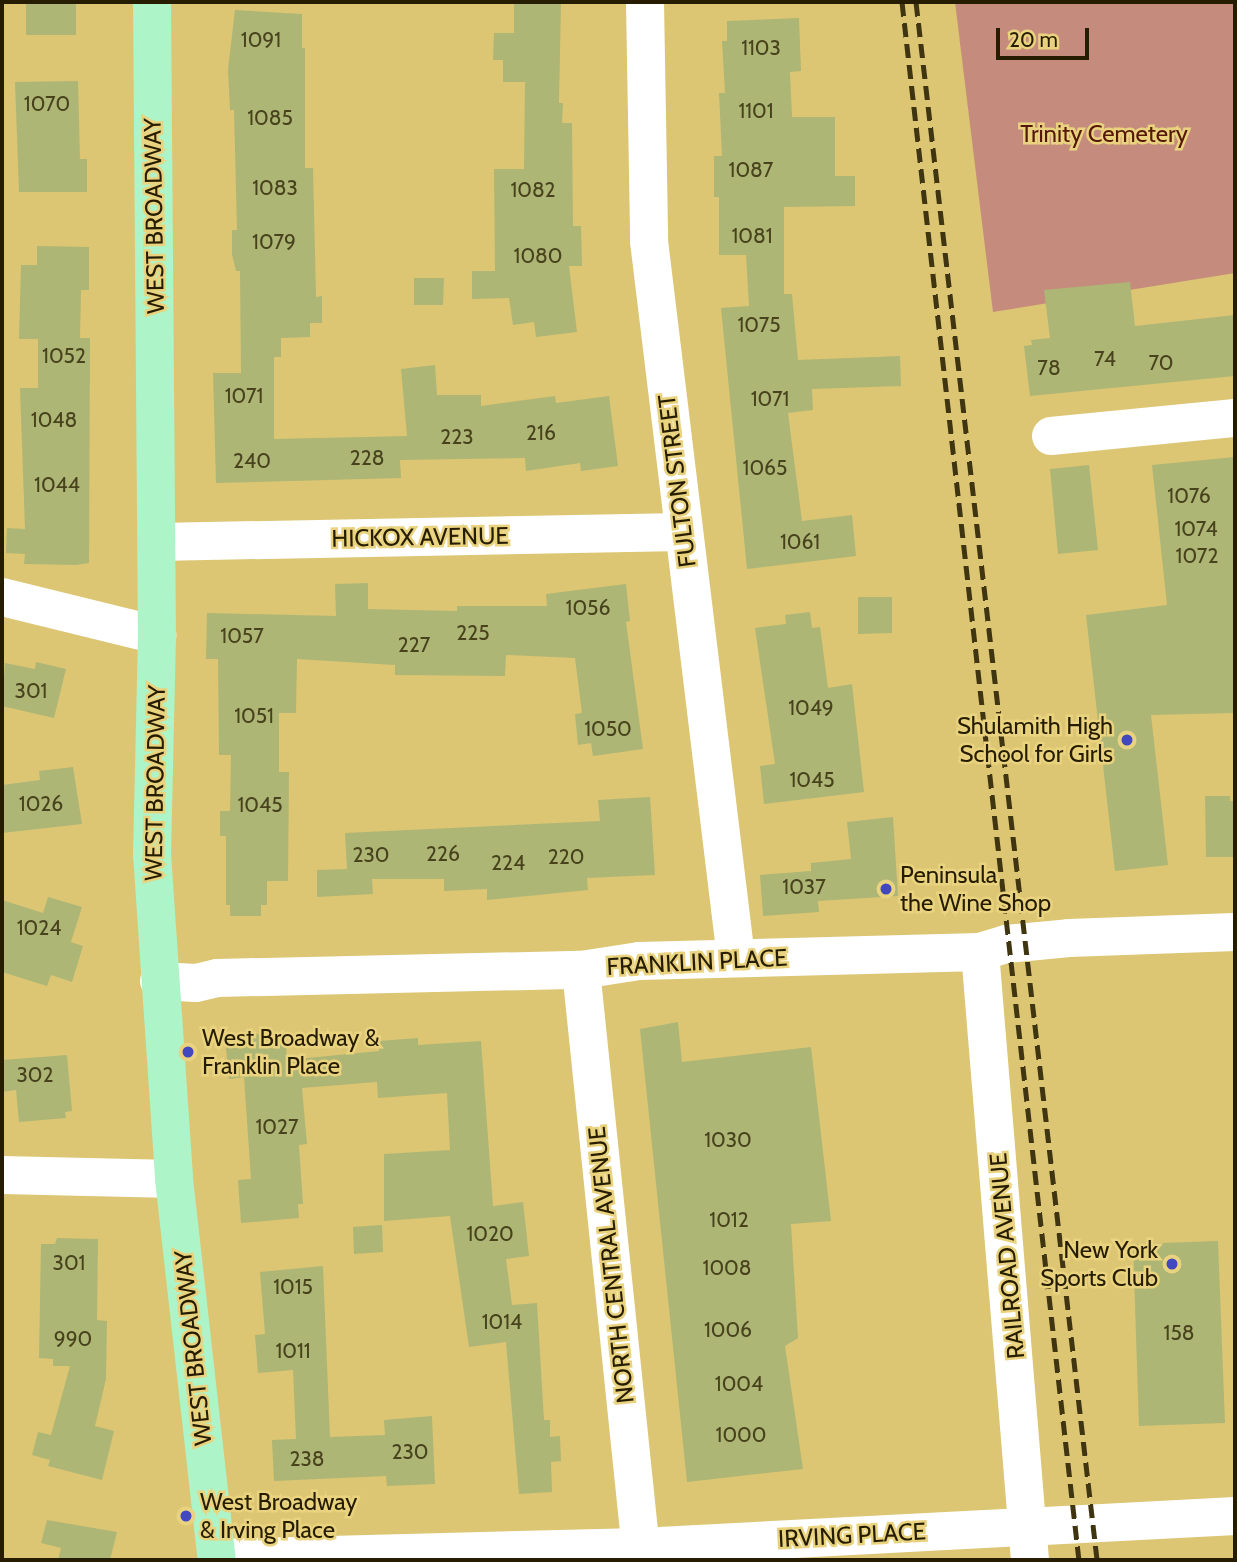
<!DOCTYPE html>
<html>
<head>
<meta charset="utf-8">
<style>
	body { margin:0 }
	#map { position:relative; width:1237px; height:1562px; overflow:hidden; background:#dcc673; font-family:Cabin,sans-serif }
	div>[style] { position:absolute }
	[style*='--x'] { left:calc(var(--x)*1px); top:calc(var(--y)*1px); width:calc(var(--w)*1px); rotate:calc(var(--a)*1deg) }
	.green>* { inset:0; background:#c58b7c }
	.building>* { inset:0; background:#adb675 }
	.minor>* { height:38px; margin:-19px; padding:0 19px; transform-origin:19px; border-radius:19px; background:#fff }
	.major>* { height:38px; margin:-19px; padding:0 19px; transform-origin:19px; border-radius:19px; background:#adf4c8 }
	.rail>* { height:5px; margin-top:-2.5px; transform-origin:0; background:repeating-linear-gradient(90deg,#403511 0 14px,transparent 0 21px) }
	.dots>* { width:19px; height:19px; translate:-50% -50%; box-sizing:border-box; border:4px solid #ead37f; border-radius:50% }
	span { translate:-50% -50%; white-space:nowrap; text-align:center; line-height:1.15; -webkit-text-stroke:5px #ead37f; paint-order:stroke }
	.number-label { font-size:21px; color:#48431d }
	.number-label span { -webkit-text-stroke-width:0 }
	.park-label { font-size:24px; color:#541708 }
	.street-label { font-size:24px; color:#261d00 }
	.poi-label { font-size:24px; color:#261d00 }
	.right { translate:-100% -50%; text-align:right }
	.left { translate:0 -50%; text-align:left }
	.frame { position:absolute; inset:0; border:4px solid #261d00; pointer-events:none }
	.scale { position:absolute; left:996px; top:28px; width:93px; height:32px; box-sizing:border-box; border:4px solid #261d00; border-top:0; padding-left:9px; font-size:21px; line-height:24px; white-space:nowrap; color:#261d00; -webkit-text-stroke:5px #ead37f; paint-order:stroke }
</style>
</head>
<body>
<div id="map">
	<div class="green">
		<div style="clip-path:polygon(955px 2px,1235px 2px,1235px 273px,993px 312px)"></div>
	</div>
	<div class="building">
		<div style="clip-path:polygon(26px 2px,76px 2px,76px 35px,26px 35px)"></div>
		<div style="clip-path:polygon(514px 2px,561px 2px,559px 103px,563px 103px,562px 123px,572px 123px,573px 226px,581px 226px,582px 266px,569px 266px,577px 332px,536px 337px,534px 322px,513px 325px,509px 298px,472px 299px,472px 271px,495px 271px,494px 169px,524px 169px,525px 82px,503px 82px,503px 60px,493px 60px,494px 33px,514px 33px)"></div>
		<div style="clip-path:polygon(235px 10px,302px 14px,302px 48px,305px 48px,305px 168px,313px 168px,316px 297px,322px 296px,322px 323px,310px 323px,310px 337px,281px 338px,281px 357px,274px 357px,274px 439px,407px 436px,401px 369px,435px 365px,437px 395px,481px 395px,481px 406px,555px 396px,556px 403px,609px 396px,618px 466px,581px 471px,580px 463px,526px 471px,525px 458px,400px 460px,401px 478px,216px 483px,213px 373px,241px 373px,240px 271px,236px 271px,232px 254px,232px 230px,237px 230px,234px 110px,230px 110px,228px 69px)"></div>
		<div style="clip-path:polygon(799px 18px,801px 71px,790px 72px,792px 117px,835px 117px,835px 176px,855px 176px,855px 206px,784px 207px,784px 294px,792px 294px,798px 360px,900px 356px,901px 386px,812px 389px,813px 410px,788px 413px,802px 521px,852px 515px,856px 556px,747px 569px,721px 308px,749px 306px,746px 255px,719px 255px,719px 197px,714px 197px,714px 156px,722px 156px,719px 93px,725px 93px,722px 41px,727px 41px,727px 21px)"></div>
		<div style="clip-path:polygon(78px 81px,80px 159px,87px 159px,87px 192px,19px 192px,15px 82px)"></div>
		<div style="clip-path:polygon(37px 246px,89px 247px,89px 290px,81px 290px,80px 338px,90px 338px,89px 563px,76px 565px,24px 564px,25px 554px,6px 553px,7px 528px,25px 529px,20px 388px,38px 388px,38px 339px,19px 339px,21px 265px,37px 265px)"></div>
		<div style="clip-path:polygon(414px 278px,444px 278px,443px 305px,414px 305px)"></div>
		<div style="clip-path:polygon(1130px 282px,1135px 326px,1235px 315px,1235px 376px,1030px 396px,1024px 346px,1032px 345px,1031px 340px,1050px 338px,1044px 290px)"></div>
		<div style="clip-path:polygon(1235px 457px,1235px 713px,1151px 715px,1168px 865px,1115px 871px,1086px 615px,1167px 605px,1152px 465px)"></div>
		<div style="clip-path:polygon(1089px 465px,1098px 550px,1058px 554px,1050px 469px)"></div>
		<div style="clip-path:polygon(368px 583px,368px 609px,457px 611px,457px 606px,547px 606px,546px 594px,626px 584px,630px 621px,626px 622px,643px 749px,593px 756px,591px 743px,578px 745px,575px 714px,582px 713px,575px 658px,506px 655px,505px 676px,395px 675px,395px 665px,297px 659px,296px 713px,279px 713px,279px 772px,289px 772px,288px 881px,267px 881px,267px 905px,261px 905px,261px 916px,230px 916px,230px 905px,226px 905px,226px 836px,220px 836px,220px 811px,230px 811px,231px 755px,219px 755px,218px 659px,206px 659px,207px 613px,336px 616px,335px 584px)"></div>
		<div style="clip-path:polygon(858px 597px,892px 597px,892px 633px,858px 634px)"></div>
		<div style="clip-path:polygon(810px 612px,812px 628px,820px 627px,828px 688px,852px 684px,864px 792px,764px 804px,760px 766px,775px 764px,755px 628px,786px 624px,785px 615px)"></div>
		<div style="clip-path:polygon(36px 662px,66px 669px,54px 718px,2px 706px,5px 663px,35px 669px)"></div>
		<div style="clip-path:polygon(73px 767px,82px 824px,2px 833px,2px 785px,40px 780px,39px 771px)"></div>
		<div style="clip-path:polygon(1205px 796px,1230px 796px,1230px 801px,1235px 801px,1235px 857px,1206px 857px)"></div>
		<div style="clip-path:polygon(650px 797px,655px 875px,587px 878px,588px 890px,487px 900px,487px 889px,444px 891px,444px 879px,372px 879px,373px 894px,317px 897px,317px 870px,347px 869px,345px 833px,600px 821px,598px 800px)"></div>
		<div style="clip-path:polygon(893px 817px,898px 896px,818px 901px,819px 912px,763px 916px,760px 875px,811px 871px,811px 863px,851px 859px,847px 822px)"></div>
		<div style="clip-path:polygon(48px 897px,82px 907px,71px 942px,83px 946px,72px 982px,51px 975px,47px 986px,2px 972px,2px 900px,43px 913px)"></div>
		<div style="clip-path:polygon(678px 1022px,682px 1062px,811px 1047px,831px 1221px,791px 1224px,798px 1338px,785px 1346px,803px 1469px,687px 1482px,640px 1029px)"></div>
		<div style="clip-path:polygon(285px 1032px,287px 1060px,379px 1051px,379px 1041px,418px 1038px,418px 1045px,481px 1041px,493px 1206px,523px 1202px,529px 1256px,506px 1259px,512px 1305px,537px 1303px,544px 1420px,550px 1420px,550px 1437px,560px 1436px,561px 1461px,551px 1462px,552px 1492px,519px 1494px,506px 1342px,469px 1347px,450px 1216px,384px 1221px,384px 1154px,450px 1150px,447px 1093px,378px 1098px,377px 1082px,302px 1088px,307px 1144px,299px 1145px,303px 1204px,298px 1204px,299px 1218px,241px 1223px,238px 1180px,251px 1179px,244px 1077px,229px 1079px,225px 1037px)"></div>
		<div style="clip-path:polygon(67px 1055px,72px 1111px,65px 1112px,66px 1118px,19px 1122px,16px 1090px,2px 1092px,2px 1060px)"></div>
		<div style="clip-path:polygon(382px 1225px,383px 1252px,354px 1254px,353px 1227px)"></div>
		<div style="clip-path:polygon(57px 1238px,98px 1239px,97px 1320px,107px 1321px,106px 1379px,95px 1426px,114px 1431px,102px 1480px,48px 1466px,50px 1460px,32px 1455px,38px 1432px,51px 1435px,70px 1366px,53px 1366px,53px 1359px,39px 1358px,41px 1244px,55px 1244px)"></div>
		<div style="clip-path:polygon(1218px 1241px,1225px 1423px,1139px 1426px,1133px 1244px)"></div>
		<div style="clip-path:polygon(323px 1266px,330px 1437px,385px 1435px,384px 1420px,432px 1416px,435px 1484px,387px 1486px,386px 1476px,274px 1481px,272px 1440px,296px 1439px,293px 1370px,258px 1373px,255px 1335px,265px 1334px,260px 1272px)"></div>
		<div style="clip-path:polygon(47px 1520px,117px 1532px,110px 1560px,58px 1560px,61px 1548px,41px 1543px)"></div>
	</div>
	<div class="minor">
		<div style="--x:645;--y:2;--w:239;--a:89"></div>
		<div style="--x:649;--y:241;--w:722;--a:83.08"></div>
		<div style="--x:1051;--y:436;--w:185;--a:-5.6"></div>
		<div style="--x:157;--y:542;--w:526;--a:-1.09"></div>
		<div style="--x:2;--y:597;--w:160;--a:13.8"></div>
		<div style="--x:980;--y:952;--w:610;--a:85.3"></div>
		<div style="--x:581;--y:970;--w:593;--a:84.1"></div>
		<div style="--x:159;--y:981;--w:37;--a:3"></div>
		<div style="--x:196;--y:983;--w:22;--a:-13"></div>
		<div style="--x:217;--y:978;--w:364;--a:-1.3"></div>
		<div style="--x:581;--y:970;--w:59;--a:-8.8"></div>
		<div style="--x:639;--y:961;--w:341;--a:-1.5"></div>
		<div style="--x:980;--y:952;--w:27;--a:-17"></div>
		<div style="--x:1006;--y:944;--w:63;--a:-5.4"></div>
		<div style="--x:1069;--y:938;--w:166;--a:-2.1"></div>
		<div style="--x:2;--y:1175;--w:172;--a:1.3"></div>
		<div style="--x:217;--y:1558;--w:423;--a:-1.5"></div>
		<div style="--x:640;--y:1547;--w:596;--a:-2.98"></div>
	</div>
	<div class="major">
		<div style="--x:152;--y:2;--w:633;--a:89.55"></div>
		<div style="--x:157;--y:635;--w:219;--a:91.3"></div>
		<div style="--x:152;--y:854;--w:326;--a:86.1"></div>
		<div style="--x:174;--y:1179;--w:383;--a:83.6"></div>
	</div>
	<div class="rail">
		<div style="--x:902;--y:2;--w:1568;--a:83.52"></div>
		<div style="--x:916;--y:2;--w:1568;--a:83.37"></div>
	</div>
	<div class="dots">
		<div style="left:1127px;top:740px;background:#4248bd"></div>
		<div style="left:886px;top:889px;background:#4248bd"></div>
		<div style="left:188px;top:1052px;background:#4248bd"></div>
		<div style="left:1172px;top:1264px;background:#4248bd"></div>
		<div style="left:186px;top:1516px;background:#4248bd"></div>
	</div>
	<div class="number-label">
		<span style="left:261px;top:40px">1091</span>
		<span style="left:761px;top:48px">1103</span>
		<span style="left:47px;top:104px">1070</span>
		<span style="left:756px;top:111px">1101</span>
		<span style="left:270px;top:118px">1085</span>
		<span style="left:751px;top:170px">1087</span>
		<span style="left:275px;top:188px">1083</span>
		<span style="left:533px;top:190px">1082</span>
		<span style="left:752px;top:236px">1081</span>
		<span style="left:274px;top:242px">1079</span>
		<span style="left:538px;top:256px">1080</span>
		<span style="left:759px;top:325px">1075</span>
		<span style="left:64px;top:356px">1052</span>
		<span style="left:1105px;top:359px">74</span>
		<span style="left:1161px;top:363px">70</span>
		<span style="left:1049px;top:368px">78</span>
		<span style="left:244px;top:396px">1071</span>
		<span style="left:770px;top:399px">1071</span>
		<span style="left:54px;top:420px">1048</span>
		<span style="left:541px;top:433px">216</span>
		<span style="left:457px;top:437px">223</span>
		<span style="left:367px;top:458px">228</span>
		<span style="left:252px;top:461px">240</span>
		<span style="left:765px;top:468px">1065</span>
		<span style="left:57px;top:485px">1044</span>
		<span style="left:1189px;top:496px">1076</span>
		<span style="left:1196px;top:529px">1074</span>
		<span style="left:800px;top:542px">1061</span>
		<span style="left:1197px;top:556px">1072</span>
		<span style="left:588px;top:608px">1056</span>
		<span style="left:473px;top:633px">225</span>
		<span style="left:242px;top:636px">1057</span>
		<span style="left:414px;top:645px">227</span>
		<span style="left:31px;top:691px">301</span>
		<span style="left:811px;top:708px">1049</span>
		<span style="left:254px;top:716px">1051</span>
		<span style="left:608px;top:729px">1050</span>
		<span style="left:812px;top:780px">1045</span>
		<span style="left:41px;top:804px">1026</span>
		<span style="left:260px;top:805px">1045</span>
		<span style="left:443px;top:854px">226</span>
		<span style="left:371px;top:855px">230</span>
		<span style="left:566px;top:857px">220</span>
		<span style="left:508px;top:863px">224</span>
		<span style="left:804px;top:887px">1037</span>
		<span style="left:39px;top:928px">1024</span>
		<span style="left:35px;top:1075px">302</span>
		<span style="left:277px;top:1127px">1027</span>
		<span style="left:728px;top:1140px">1030</span>
		<span style="left:729px;top:1220px">1012</span>
		<span style="left:490px;top:1234px">1020</span>
		<span style="left:69px;top:1263px">301</span>
		<span style="left:727px;top:1268px">1008</span>
		<span style="left:293px;top:1287px">1015</span>
		<span style="left:502px;top:1322px">1014</span>
		<span style="left:728px;top:1330px">1006</span>
		<span style="left:1179px;top:1333px">158</span>
		<span style="left:73px;top:1339px">990</span>
		<span style="left:293px;top:1351px">1011</span>
		<span style="left:739px;top:1384px">1004</span>
		<span style="left:741px;top:1435px">1000</span>
		<span style="left:410px;top:1452px">230</span>
		<span style="left:307px;top:1459px">238</span>
	</div>
	<div class="park-label">
		<span style="left:1104px;top:134px">Trinity Cemetery</span>
	</div>
	<div class="street-label">
		<span style="left:154px;top:216px;rotate:-91deg">WEST BROADWAY</span>
		<span style="left:677px;top:481px;rotate:-97deg">FULTON STREET</span>
		<span style="left:420px;top:537px;rotate:-1deg">HICKOX AVENUE</span>
		<span style="left:155px;top:783px;rotate:-89deg">WEST BROADWAY</span>
		<span style="left:697px;top:962px;rotate:-3deg">FRANKLIN PLACE</span>
		<span style="left:1007px;top:1256px;rotate:-95deg">RAILROAD AVENUE</span>
		<span style="left:611px;top:1265px;rotate:-96deg">NORTH CENTRAL AVENUE</span>
		<span style="left:193px;top:1348px;rotate:-96deg">WEST BROADWAY</span>
		<span style="left:852px;top:1535px;rotate:-3deg">IRVING PLACE</span>
	</div>
	<div class="poi-label">
		<span class="right" style="left:1113px;top:740px">Shulamith High<br>School for Girls</span>
		<span class="left" style="left:900px;top:889px">Peninsula<br>the Wine Shop</span>
		<span class="left" style="left:202px;top:1052px">West Broadway &amp;<br>Franklin Place</span>
		<span class="right" style="left:1158px;top:1264px">New York<br>Sports Club</span>
		<span class="left" style="left:200px;top:1516px">West Broadway<br>&amp; Irving Place</span>
	</div>
	<div class="frame"></div>
	<div class="scale">20 m</div>
</div>
</body>
</html>
